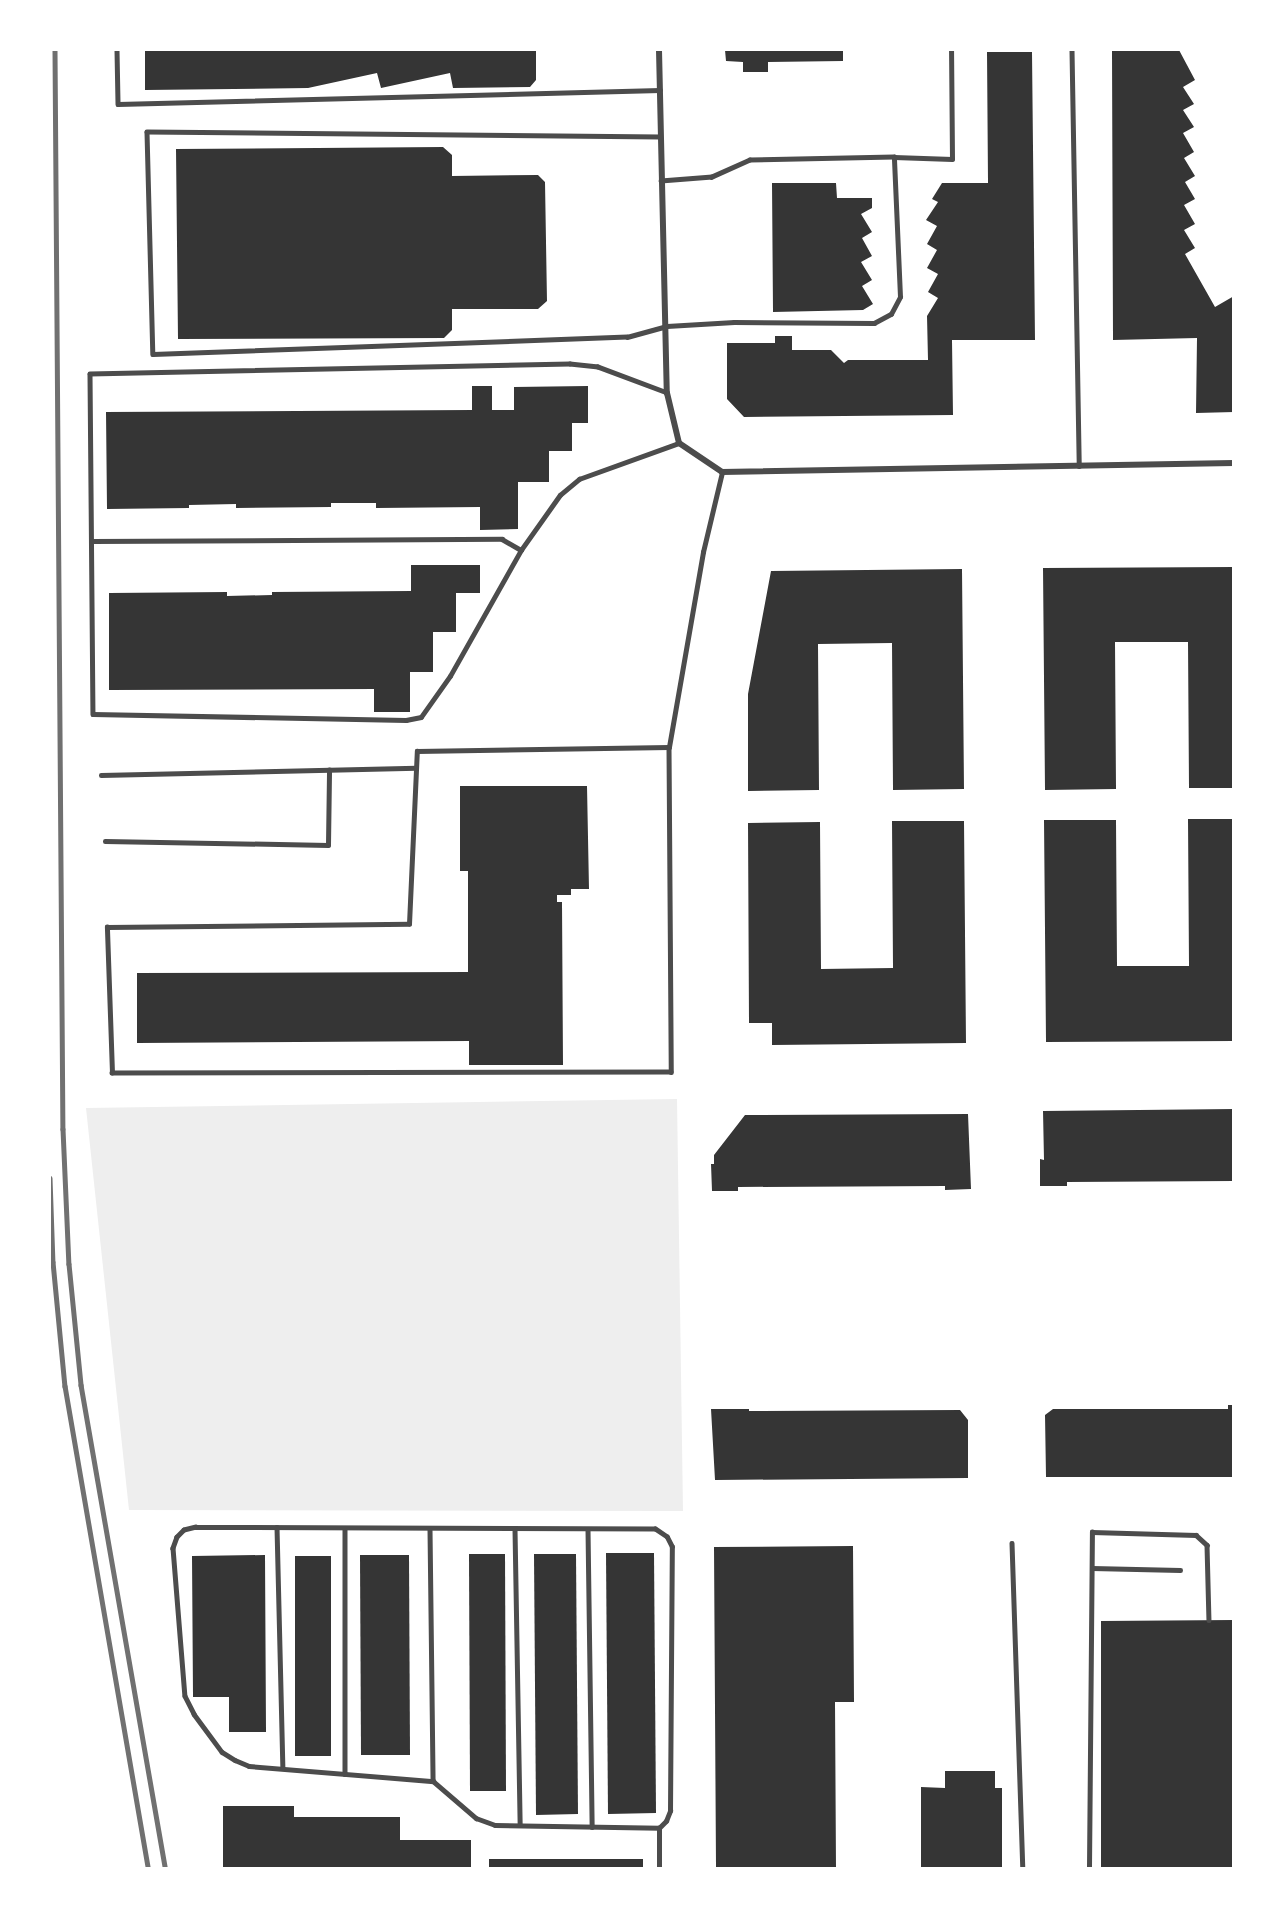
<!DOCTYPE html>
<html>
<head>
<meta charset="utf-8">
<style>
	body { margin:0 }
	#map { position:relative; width:1283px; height:1918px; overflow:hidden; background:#fff; font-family:"IBM Plex Sans",sans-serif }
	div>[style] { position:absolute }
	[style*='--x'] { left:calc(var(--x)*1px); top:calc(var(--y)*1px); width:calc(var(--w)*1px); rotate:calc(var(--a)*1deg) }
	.green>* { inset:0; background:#eee }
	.building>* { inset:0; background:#353535 }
	.service>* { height:4.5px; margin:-2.25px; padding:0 2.25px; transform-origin:2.25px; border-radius:2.25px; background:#4c4c4c }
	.minor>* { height:6px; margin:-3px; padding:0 3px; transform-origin:3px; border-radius:3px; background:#4c4c4c }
	.rail>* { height:4.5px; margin:-2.25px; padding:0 2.25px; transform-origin:2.25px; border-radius:2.25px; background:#707070 }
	span { translate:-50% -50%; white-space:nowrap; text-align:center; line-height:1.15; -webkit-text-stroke:4.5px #fff; paint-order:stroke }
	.frame { position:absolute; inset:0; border:51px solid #fff; pointer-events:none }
</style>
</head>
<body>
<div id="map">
	<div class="green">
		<div style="clip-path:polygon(677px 1099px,683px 1511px,129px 1510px,86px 1108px)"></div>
	</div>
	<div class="building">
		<div style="clip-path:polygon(145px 50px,536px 50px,536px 80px,530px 87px,453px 88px,450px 73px,381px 88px,377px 73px,308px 88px,145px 90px)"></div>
		<div style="clip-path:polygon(725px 50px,843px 50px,843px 61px,768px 62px,768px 72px,743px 72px,743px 62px,726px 61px)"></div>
		<div style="clip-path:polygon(1179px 50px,1195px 80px,1183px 87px,1194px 104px,1183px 110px,1194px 127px,1183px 133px,1194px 152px,1184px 158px,1195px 176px,1185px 182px,1195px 199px,1184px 205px,1195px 224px,1184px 230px,1195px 248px,1185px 254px,1215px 307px,1234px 296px,1234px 412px,1196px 413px,1197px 338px,1113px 340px,1112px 51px)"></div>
		<div style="clip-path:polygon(987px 52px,1032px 52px,1035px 340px,952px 340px,953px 415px,744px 417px,727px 399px,727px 343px,775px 343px,775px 336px,792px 336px,792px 350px,831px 350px,844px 363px,848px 360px,928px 360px,927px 316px,938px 298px,928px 292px,938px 274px,927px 268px,937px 250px,927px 244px,937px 226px,926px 220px,938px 202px,932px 199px,942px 183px,988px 183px)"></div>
		<div style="clip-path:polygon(443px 147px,452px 155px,452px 176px,538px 175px,545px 182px,547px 301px,538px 309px,452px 309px,452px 330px,444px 338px,178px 339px,176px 149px)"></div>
		<div style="clip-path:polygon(772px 183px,836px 183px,837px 198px,872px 198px,872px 208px,861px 214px,872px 232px,862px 238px,872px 256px,861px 262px,872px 280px,862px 286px,873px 304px,863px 310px,773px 312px)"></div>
		<div style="clip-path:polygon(472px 386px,492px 386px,492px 410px,514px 410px,514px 387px,588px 386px,588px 423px,572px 423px,572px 451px,549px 451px,549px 482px,518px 482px,518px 529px,480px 530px,480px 507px,376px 508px,376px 503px,331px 503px,331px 507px,236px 508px,236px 504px,189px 505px,189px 508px,107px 509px,106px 412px,472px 410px)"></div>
		<div style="clip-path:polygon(411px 565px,480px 565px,480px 593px,456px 593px,456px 632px,433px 632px,433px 672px,410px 672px,410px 712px,374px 712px,374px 689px,109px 690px,109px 593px,227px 592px,227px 596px,272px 595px,272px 592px,411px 591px)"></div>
		<div style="clip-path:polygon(1234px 567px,1234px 788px,1189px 788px,1188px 642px,1115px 642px,1116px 789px,1045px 790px,1043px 568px)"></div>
		<div style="clip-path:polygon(962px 569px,964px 789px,893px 790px,892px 643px,818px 644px,819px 790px,748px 791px,748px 694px,771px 571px)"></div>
		<div style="clip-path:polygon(460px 786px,587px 786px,589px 889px,571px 889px,571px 895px,557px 895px,557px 902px,562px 902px,563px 1065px,469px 1065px,469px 1041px,137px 1043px,137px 973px,468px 972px,468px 871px,460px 871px)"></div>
		<div style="clip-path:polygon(1188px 819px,1234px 819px,1234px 1041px,1046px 1042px,1044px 820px,1116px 820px,1117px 966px,1189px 966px)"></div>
		<div style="clip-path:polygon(892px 821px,964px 821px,966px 1043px,772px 1045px,772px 1023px,749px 1023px,748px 823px,820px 822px,821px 969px,893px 968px)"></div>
		<div style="clip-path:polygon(1234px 1109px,1234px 1181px,1067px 1182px,1067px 1186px,1040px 1186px,1040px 1159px,1044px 1160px,1043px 1111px)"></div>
		<div style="clip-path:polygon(968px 1114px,971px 1189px,945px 1190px,945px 1186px,738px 1187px,738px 1191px,712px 1191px,711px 1164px,714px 1164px,714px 1155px,745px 1115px)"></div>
		<div style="clip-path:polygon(1228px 1405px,1234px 1405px,1234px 1477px,1046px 1477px,1045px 1415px,1053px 1409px,1228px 1409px)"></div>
		<div style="clip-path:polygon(711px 1409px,749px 1409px,749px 1411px,960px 1410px,968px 1420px,968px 1478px,715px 1480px)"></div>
		<div style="clip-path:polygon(853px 1546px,854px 1702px,835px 1702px,836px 1868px,716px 1868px,714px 1547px)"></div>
		<div style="clip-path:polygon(606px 1553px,654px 1553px,656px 1813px,608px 1814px)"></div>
		<div style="clip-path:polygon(469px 1554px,505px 1554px,506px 1791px,470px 1791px)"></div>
		<div style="clip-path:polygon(534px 1554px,576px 1554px,578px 1814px,536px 1815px)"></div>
		<div style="clip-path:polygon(265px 1555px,266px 1732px,229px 1732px,229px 1697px,193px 1697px,192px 1556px)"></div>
		<div style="clip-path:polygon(360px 1555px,409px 1555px,410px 1755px,361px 1755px)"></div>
		<div style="clip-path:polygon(295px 1556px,331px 1556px,331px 1756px,295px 1756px)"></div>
		<div style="clip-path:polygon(1234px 1620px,1234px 1868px,1101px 1868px,1101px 1621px)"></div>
		<div style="clip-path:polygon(945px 1771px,995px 1771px,995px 1788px,1002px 1788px,1002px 1868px,921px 1868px,921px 1787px,945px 1788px)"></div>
		<div style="clip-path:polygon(223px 1806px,294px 1806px,294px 1817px,400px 1817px,400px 1840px,471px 1840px,471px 1868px,223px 1868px)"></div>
		<div style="clip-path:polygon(489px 1859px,643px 1859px,643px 1868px,489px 1868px)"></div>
	</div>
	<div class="service">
		<div style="--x:117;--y:50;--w:54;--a:88.9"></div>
		<div style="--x:118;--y:104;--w:542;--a:-1.48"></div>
		<div style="--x:1072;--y:50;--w:416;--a:89"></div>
		<div style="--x:660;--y:137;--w:513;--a:-179.44"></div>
		<div style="--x:147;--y:132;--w:222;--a:88.5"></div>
		<div style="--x:153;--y:354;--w:474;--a:-2.1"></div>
		<div style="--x:627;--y:337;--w:41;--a:-15.4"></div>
		<div style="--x:667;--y:326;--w:67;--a:-3.4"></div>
		<div style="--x:734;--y:322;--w:140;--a:0.4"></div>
		<div style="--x:874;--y:323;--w:19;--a:-28"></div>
		<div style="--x:891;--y:314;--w:19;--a:-62"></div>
		<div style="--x:900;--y:297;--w:140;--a:-92.5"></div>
		<div style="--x:894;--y:157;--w:144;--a:178.8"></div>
		<div style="--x:750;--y:160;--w:42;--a:155.9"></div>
		<div style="--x:712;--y:177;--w:51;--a:175.5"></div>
		<div style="--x:894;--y:157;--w:58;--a:2"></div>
		<div style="--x:952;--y:159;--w:109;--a:-90.5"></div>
		<div style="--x:667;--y:393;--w:74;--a:-159.4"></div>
		<div style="--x:598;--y:367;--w:28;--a:-174"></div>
		<div style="--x:570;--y:364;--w:480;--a:178.8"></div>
		<div style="--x:90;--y:374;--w:340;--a:89.5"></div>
		<div style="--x:93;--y:714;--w:313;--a:1.1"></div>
		<div style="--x:406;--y:720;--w:15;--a:-11"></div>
		<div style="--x:421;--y:717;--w:50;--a:-54.7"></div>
		<div style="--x:450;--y:676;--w:145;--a:-60.6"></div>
		<div style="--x:521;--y:550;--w:67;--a:-54.7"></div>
		<div style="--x:560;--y:495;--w:25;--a:-40"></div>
		<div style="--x:579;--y:479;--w:106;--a:-19.8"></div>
		<div style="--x:93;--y:541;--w:409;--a:-0.3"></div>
		<div style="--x:502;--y:539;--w:22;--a:30"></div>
		<div style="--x:669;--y:747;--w:325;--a:89.6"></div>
		<div style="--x:671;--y:1072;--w:559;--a:179.9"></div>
		<div style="--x:112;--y:1073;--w:146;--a:-92"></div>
		<div style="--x:107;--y:927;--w:302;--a:-0.6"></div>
		<div style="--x:409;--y:924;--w:173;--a:-87.4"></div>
		<div style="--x:417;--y:751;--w:252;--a:-0.9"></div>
		<div style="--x:669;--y:747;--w:198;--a:-80.1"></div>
		<div style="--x:703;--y:552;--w:82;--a:-76.6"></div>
		<div style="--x:101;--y:775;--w:315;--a:-1.3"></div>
		<div style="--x:105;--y:841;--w:223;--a:1"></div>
		<div style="--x:328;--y:845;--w:75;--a:-89.2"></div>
		<div style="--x:277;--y:1527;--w:241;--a:88.6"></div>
		<div style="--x:345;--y:1528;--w:246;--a:90"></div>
		<div style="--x:430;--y:1529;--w:252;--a:89.3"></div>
		<div style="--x:515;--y:1529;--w:296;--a:89"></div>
		<div style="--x:588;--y:1529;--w:298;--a:89.2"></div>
		<div style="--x:1012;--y:1543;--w:325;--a:88.1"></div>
		<div style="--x:1092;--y:1568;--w:88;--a:1.3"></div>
		<div style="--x:659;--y:1868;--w:40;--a:-90"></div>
		<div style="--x:659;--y:1828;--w:10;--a:-45"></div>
		<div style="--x:666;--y:1821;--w:11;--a:-68"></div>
		<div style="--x:670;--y:1811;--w:264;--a:-89.6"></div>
		<div style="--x:672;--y:1547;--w:11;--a:-117"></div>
		<div style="--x:667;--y:1537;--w:14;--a:-146"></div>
		<div style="--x:655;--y:1529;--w:459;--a:-179.8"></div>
		<div style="--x:196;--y:1527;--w:12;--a:166"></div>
		<div style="--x:184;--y:1530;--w:10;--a:135"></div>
		<div style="--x:177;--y:1537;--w:12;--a:110"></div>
		<div style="--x:173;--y:1548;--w:148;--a:85.4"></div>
		<div style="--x:185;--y:1696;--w:20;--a:63"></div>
		<div style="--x:194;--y:1714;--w:47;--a:53.6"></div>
		<div style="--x:222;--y:1752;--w:15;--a:32"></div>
		<div style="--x:235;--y:1760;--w:15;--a:23"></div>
		<div style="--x:249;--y:1766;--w:185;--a:4.7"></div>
		<div style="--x:433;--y:1781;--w:57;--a:40.7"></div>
		<div style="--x:476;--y:1818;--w:20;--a:20"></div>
		<div style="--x:495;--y:1825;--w:164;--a:1"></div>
		<div style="--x:1089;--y:1868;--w:336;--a:-89.5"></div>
		<div style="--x:1092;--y:1532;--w:104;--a:1.7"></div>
		<div style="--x:1196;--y:1535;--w:15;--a:42"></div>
		<div style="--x:1207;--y:1545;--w:75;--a:88.5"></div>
	</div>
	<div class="minor">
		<div style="--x:659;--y:50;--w:343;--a:88.7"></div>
		<div style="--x:667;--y:393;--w:51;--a:76.5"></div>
		<div style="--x:679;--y:443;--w:52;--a:34"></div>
		<div style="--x:722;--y:472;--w:512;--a:-1.01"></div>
	</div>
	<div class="rail">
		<div style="--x:55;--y:50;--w:1079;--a:89.58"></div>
		<div style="--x:63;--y:1129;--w:135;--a:87.5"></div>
		<div style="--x:69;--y:1264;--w:122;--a:84.3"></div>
		<div style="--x:81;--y:1385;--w:490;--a:80.1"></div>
		<div style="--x:50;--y:1178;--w:84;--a:88"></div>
		<div style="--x:53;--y:1262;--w:125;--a:84.5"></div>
		<div style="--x:65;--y:1386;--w:489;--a:80.2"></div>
	</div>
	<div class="frame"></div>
</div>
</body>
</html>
